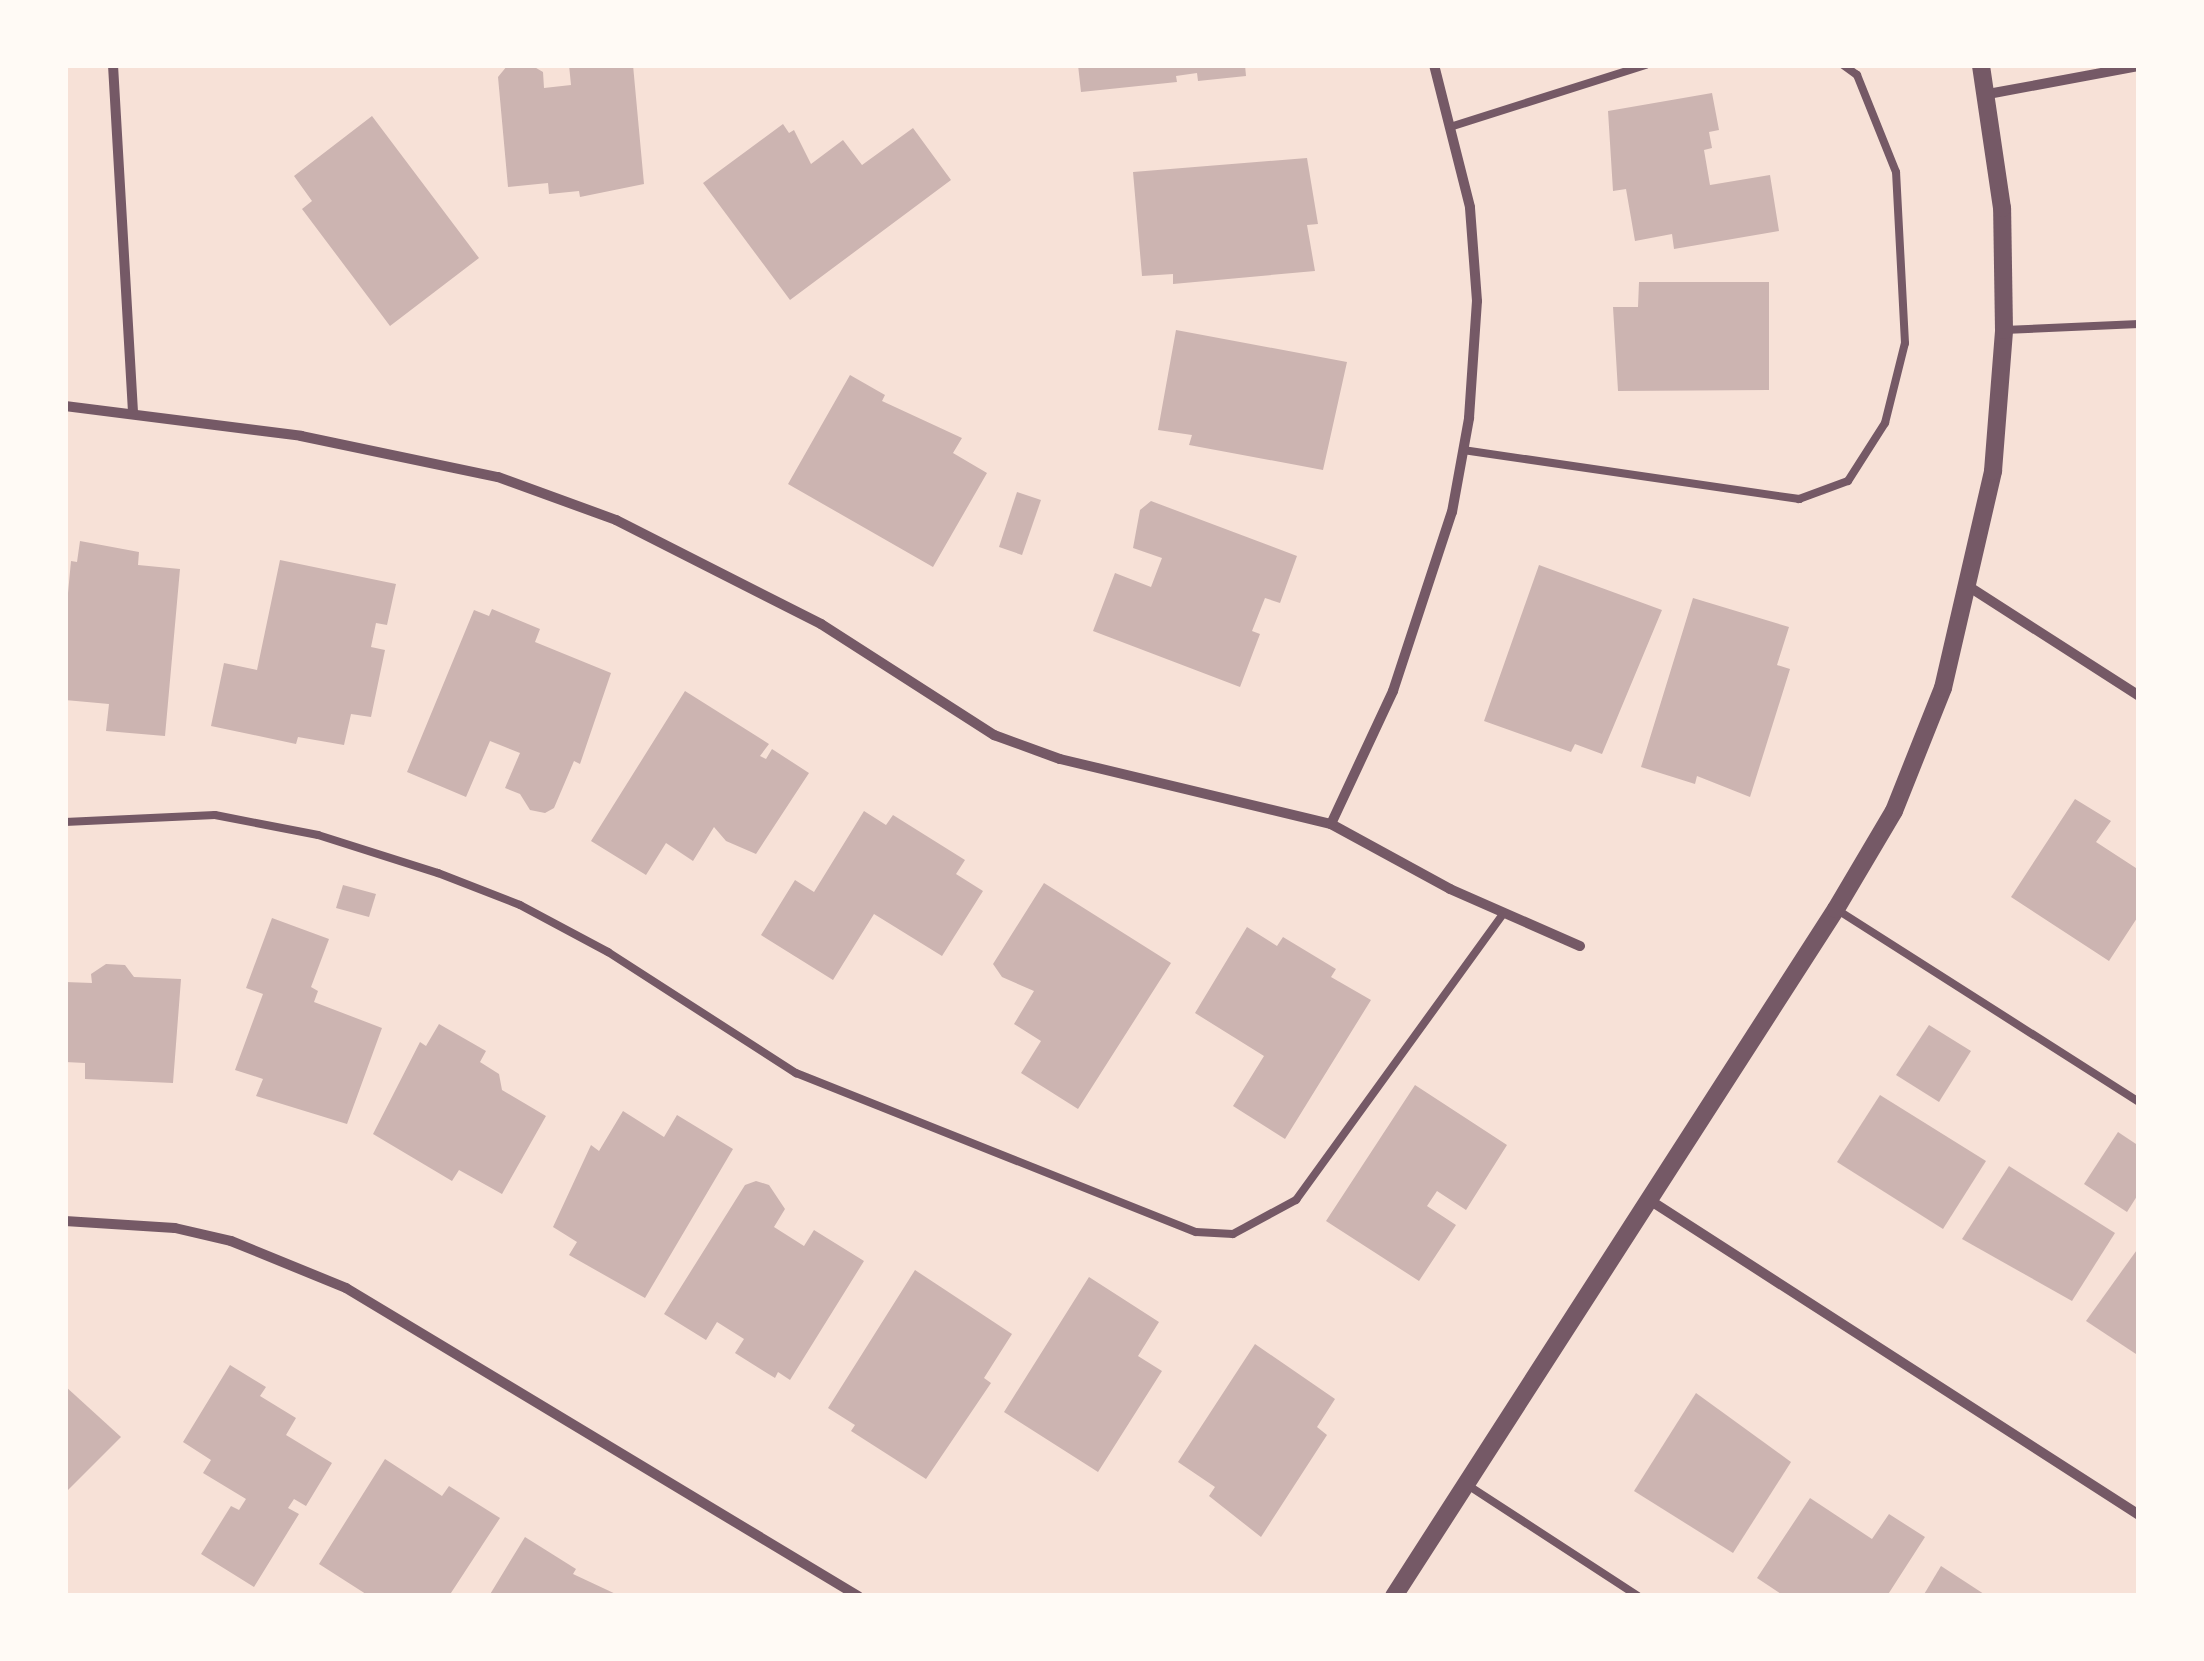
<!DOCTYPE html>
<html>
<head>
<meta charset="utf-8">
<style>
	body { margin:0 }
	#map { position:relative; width:2204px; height:1661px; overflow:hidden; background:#f7e1d7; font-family:Poppins,sans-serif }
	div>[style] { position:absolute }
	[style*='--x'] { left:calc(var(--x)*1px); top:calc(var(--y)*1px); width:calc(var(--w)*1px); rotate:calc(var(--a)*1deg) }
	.building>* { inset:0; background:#ccb4b1 }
	.service>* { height:8px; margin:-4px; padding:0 4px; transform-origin:4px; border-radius:4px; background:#755966 }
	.minor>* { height:10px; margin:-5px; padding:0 5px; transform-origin:5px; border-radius:5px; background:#755966 }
	.tertiary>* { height:18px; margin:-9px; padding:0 9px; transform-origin:9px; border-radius:9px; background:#755966 }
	span { translate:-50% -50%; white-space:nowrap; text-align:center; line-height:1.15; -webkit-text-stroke:10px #fffaf5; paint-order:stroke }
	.frame { position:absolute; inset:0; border:68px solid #fffaf5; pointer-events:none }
</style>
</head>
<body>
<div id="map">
	<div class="building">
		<div style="clip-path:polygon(531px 65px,543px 72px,544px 88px,571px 85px,569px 65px,633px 65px,644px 184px,580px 197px,579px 191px,549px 194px,548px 183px,508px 187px,498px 77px,507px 66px)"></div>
		<div style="clip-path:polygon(1078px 65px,1245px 65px,1246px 76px,1198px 81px,1197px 73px,1176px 76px,1177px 82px,1081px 92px)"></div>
		<div style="clip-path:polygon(1712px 93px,1719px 130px,1709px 132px,1712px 148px,1704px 150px,1710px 185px,1770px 175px,1779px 231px,1674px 249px,1672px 234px,1635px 241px,1626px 189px,1613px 191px,1608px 111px)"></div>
		<div style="clip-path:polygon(372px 116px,479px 258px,390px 326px,302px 209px,312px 201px,294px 176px)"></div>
		<div style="clip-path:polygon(783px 124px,789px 133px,794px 130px,811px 164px,843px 140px,862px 165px,913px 128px,951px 180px,790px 300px,703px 183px)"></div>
		<div style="clip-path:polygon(1307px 158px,1318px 224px,1307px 225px,1315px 271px,1173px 284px,1173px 274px,1142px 276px,1133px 172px)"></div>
		<div style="clip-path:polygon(1639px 282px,1769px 282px,1769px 390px,1618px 391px,1613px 307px,1638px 307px)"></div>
		<div style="clip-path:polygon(1176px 330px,1347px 362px,1323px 470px,1189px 445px,1192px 435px,1158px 430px)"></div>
		<div style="clip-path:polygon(850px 375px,885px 395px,882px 401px,962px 438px,953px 453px,987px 473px,933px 567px,788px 484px)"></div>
		<div style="clip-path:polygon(1017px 492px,1041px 500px,1022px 555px,999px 547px)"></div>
		<div style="clip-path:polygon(1151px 501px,1297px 556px,1280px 603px,1265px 598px,1252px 631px,1260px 634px,1240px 687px,1093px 631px,1115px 573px,1151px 587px,1162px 558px,1133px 548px,1140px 510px)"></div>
		<div style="clip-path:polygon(80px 541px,139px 552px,138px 565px,180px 569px,165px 736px,106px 731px,109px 704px,65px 700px,65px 625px,71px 561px,77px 562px)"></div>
		<div style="clip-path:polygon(280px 560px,396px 584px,387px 625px,376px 623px,371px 647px,385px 650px,371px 717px,351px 714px,344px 745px,298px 737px,296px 744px,211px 726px,224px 663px,257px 670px)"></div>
		<div style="clip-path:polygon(1539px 565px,1662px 610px,1602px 754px,1575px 744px,1571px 752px,1484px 721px)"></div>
		<div style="clip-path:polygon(1693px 598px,1789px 627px,1777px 665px,1790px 669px,1750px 797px,1697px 776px,1695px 784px,1641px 767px)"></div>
		<div style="clip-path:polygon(492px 609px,540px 629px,535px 642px,611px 673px,580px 764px,574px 761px,554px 808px,545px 813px,530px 810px,520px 794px,505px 788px,520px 753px,490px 741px,466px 797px,407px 772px,474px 610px,489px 616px)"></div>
		<div style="clip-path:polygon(685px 691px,769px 744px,760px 756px,766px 759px,772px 749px,809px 773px,756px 854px,726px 841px,714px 827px,693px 861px,666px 843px,646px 875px,591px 841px)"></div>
		<div style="clip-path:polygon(2075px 799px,2111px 821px,2096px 842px,2139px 870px,2139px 915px,2109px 961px,2011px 897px)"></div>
		<div style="clip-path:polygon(864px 811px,886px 825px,893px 815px,965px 860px,956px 874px,983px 891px,942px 956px,874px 914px,833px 980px,761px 935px,795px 880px,814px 892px)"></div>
		<div style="clip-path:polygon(1044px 883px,1171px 963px,1078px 1109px,1021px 1073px,1041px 1041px,1014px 1024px,1034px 991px,1002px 977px,993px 964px)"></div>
		<div style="clip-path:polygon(343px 885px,376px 894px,369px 917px,336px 908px)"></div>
		<div style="clip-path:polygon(272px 918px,329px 939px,311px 987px,318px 991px,314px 1002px,382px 1028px,347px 1124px,256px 1096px,263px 1079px,235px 1070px,263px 994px,246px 988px)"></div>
		<div style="clip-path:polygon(1247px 927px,1277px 946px,1283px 937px,1336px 969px,1331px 977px,1371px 1000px,1285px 1139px,1233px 1106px,1264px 1056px,1195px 1013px)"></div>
		<div style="clip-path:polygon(106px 964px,125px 965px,134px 977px,181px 979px,173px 1083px,85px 1079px,85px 1063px,65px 1062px,65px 982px,92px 983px,91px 974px)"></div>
		<div style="clip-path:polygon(439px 1024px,486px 1051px,480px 1062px,499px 1074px,502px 1090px,546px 1116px,502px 1194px,459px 1170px,452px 1181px,373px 1134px,420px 1042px,426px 1046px)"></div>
		<div style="clip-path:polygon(1929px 1025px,1971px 1051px,1939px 1102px,1896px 1075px)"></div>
		<div style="clip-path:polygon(1415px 1085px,1507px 1145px,1466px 1210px,1437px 1191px,1427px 1206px,1456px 1225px,1419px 1281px,1326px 1221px)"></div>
		<div style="clip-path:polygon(1880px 1095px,1986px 1161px,1943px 1229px,1837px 1162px)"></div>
		<div style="clip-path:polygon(623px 1111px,664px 1137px,677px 1115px,733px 1149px,645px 1298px,569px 1255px,577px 1242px,553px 1227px,591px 1145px,599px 1151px)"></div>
		<div style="clip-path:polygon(2118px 1132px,2139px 1146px,2139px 1193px,2127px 1212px,2084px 1184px)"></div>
		<div style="clip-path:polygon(2009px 1166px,2115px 1233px,2072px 1301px,1962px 1239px)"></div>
		<div style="clip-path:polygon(756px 1181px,769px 1185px,785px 1209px,774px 1227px,804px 1246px,814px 1230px,864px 1261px,790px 1380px,778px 1372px,775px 1378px,735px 1353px,744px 1339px,717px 1322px,706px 1340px,664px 1314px,745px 1185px)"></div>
		<div style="clip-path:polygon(2139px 1247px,2139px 1356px,2086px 1321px)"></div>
		<div style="clip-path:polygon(915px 1270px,1012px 1334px,984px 1378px,991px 1383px,926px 1479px,851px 1431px,855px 1425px,828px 1408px)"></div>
		<div style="clip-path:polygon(1089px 1277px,1159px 1322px,1138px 1356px,1162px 1371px,1098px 1472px,1004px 1412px)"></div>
		<div style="clip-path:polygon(1255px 1344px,1335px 1399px,1317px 1427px,1327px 1435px,1261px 1537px,1209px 1496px,1215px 1487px,1178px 1462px)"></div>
		<div style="clip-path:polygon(230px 1365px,266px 1387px,260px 1396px,296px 1418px,286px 1435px,332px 1463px,306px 1506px,294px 1499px,288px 1508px,299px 1514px,254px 1587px,201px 1554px,231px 1506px,239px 1510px,246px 1499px,203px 1473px,211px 1460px,183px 1442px)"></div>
		<div style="clip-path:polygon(65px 1386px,121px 1437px,68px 1490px,65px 1487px)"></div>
		<div style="clip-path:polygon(1696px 1393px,1791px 1462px,1733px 1553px,1634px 1491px)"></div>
		<div style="clip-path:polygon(385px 1459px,442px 1496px,449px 1486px,500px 1518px,449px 1596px,369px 1596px,319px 1564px)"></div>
		<div style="clip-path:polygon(1810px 1498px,1872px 1539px,1889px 1514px,1925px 1537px,1887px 1596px,1784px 1596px,1757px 1578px)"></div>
		<div style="clip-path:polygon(525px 1537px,576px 1569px,573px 1574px,620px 1596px,489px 1596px)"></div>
		<div style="clip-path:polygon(1941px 1566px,1987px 1596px,1923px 1596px)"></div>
	</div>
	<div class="service">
		<div style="--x:1450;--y:127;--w:206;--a:-17.6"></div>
		<div style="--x:2004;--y:330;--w:135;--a:-2.5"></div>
		<div style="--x:1463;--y:450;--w:340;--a:8.3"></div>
		<div style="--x:1799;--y:499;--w:52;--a:-20.2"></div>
		<div style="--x:1848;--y:481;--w:69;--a:-57.5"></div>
		<div style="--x:1885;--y:423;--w:82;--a:-76"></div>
		<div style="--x:1905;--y:343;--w:171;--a:-93"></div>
		<div style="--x:1896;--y:172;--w:105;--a:-111.9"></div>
		<div style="--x:1857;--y:75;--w:17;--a:-144"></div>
		<div style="--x:65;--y:822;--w:150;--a:-2.7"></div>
		<div style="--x:215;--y:815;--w:105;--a:11"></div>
		<div style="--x:318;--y:835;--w:126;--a:17.6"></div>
		<div style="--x:438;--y:873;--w:88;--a:21.3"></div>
		<div style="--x:520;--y:905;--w:100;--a:28.1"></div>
		<div style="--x:608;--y:952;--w:224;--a:32.8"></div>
		<div style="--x:796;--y:1073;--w:430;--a:21.7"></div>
		<div style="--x:1196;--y:1232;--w:37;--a:3"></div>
		<div style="--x:1233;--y:1234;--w:72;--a:-28.4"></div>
		<div style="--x:1296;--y:1200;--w:354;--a:-54.1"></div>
		<div style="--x:1836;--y:909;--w:359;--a:32.5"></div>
		<div style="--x:1466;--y:1484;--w:205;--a:33.1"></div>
	</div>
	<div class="minor">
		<div style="--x:113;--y:65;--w:348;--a:86.7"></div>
		<div style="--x:1988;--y:94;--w:154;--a:-10.5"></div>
		<div style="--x:65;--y:406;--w:238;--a:7.2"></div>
		<div style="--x:301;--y:436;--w:201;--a:11.8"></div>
		<div style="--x:498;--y:477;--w:126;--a:20"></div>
		<div style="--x:616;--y:520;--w:230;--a:26.9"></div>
		<div style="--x:821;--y:624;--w:206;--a:32.7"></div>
		<div style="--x:994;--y:735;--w:70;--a:20"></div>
		<div style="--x:1060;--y:759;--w:279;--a:13.5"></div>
		<div style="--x:1331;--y:824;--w:136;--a:28.6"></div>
		<div style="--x:1450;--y:889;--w:142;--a:23.7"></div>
		<div style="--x:1971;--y:588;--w:200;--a:32.7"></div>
		<div style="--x:1331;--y:824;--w:147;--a:-65"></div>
		<div style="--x:1393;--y:691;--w:188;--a:-71.8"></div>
		<div style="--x:1452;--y:512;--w:96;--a:-79.7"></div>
		<div style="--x:1469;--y:418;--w:117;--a:-86.1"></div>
		<div style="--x:1477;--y:301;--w:94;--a:-94.3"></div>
		<div style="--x:1470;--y:207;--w:146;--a:-104.2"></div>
		<div style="--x:1648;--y:1199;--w:584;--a:32.76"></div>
		<div style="--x:65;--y:1221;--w:110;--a:3.6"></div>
		<div style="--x:175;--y:1228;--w:57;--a:13.1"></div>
		<div style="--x:231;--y:1241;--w:124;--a:22.2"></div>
		<div style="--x:346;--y:1288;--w:598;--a:31.03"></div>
	</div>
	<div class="tertiary">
		<div style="--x:1394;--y:1596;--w:817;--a:-57.24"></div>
		<div style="--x:1836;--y:909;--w:114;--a:-59.4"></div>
		<div style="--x:1894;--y:811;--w:132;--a:-68.3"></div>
		<div style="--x:1943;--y:688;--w:223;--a:-77"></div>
		<div style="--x:1993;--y:471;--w:141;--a:-85.5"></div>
		<div style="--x:2004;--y:330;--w:122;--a:-90.9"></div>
		<div style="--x:2002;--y:208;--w:145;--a:-98.4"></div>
	</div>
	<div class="frame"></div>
</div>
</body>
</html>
